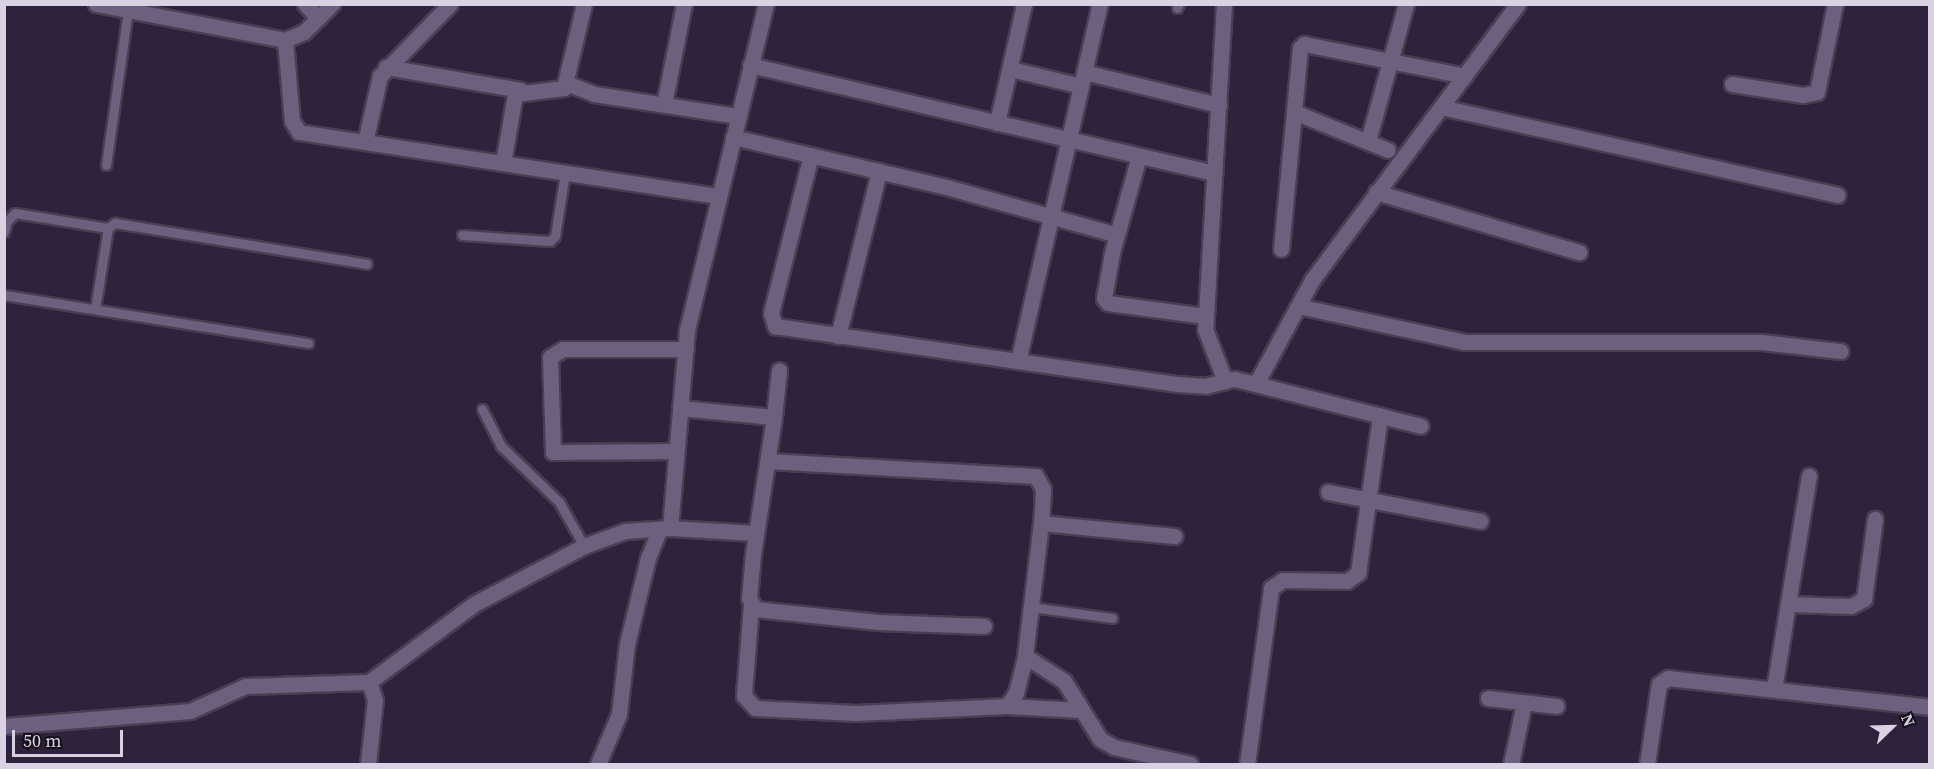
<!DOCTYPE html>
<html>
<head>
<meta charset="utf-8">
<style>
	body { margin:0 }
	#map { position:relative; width:1934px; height:769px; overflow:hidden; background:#2f223d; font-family:"Source Serif 4",serif }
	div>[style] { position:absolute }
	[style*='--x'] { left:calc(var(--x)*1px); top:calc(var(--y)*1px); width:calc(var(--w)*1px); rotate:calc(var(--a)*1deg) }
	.roads { filter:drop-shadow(2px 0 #493f55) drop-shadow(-2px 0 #493f55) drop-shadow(0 2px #493f55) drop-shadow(0 -2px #493f55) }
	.lane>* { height:9px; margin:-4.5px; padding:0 4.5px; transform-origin:4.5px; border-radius:4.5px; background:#6d607e }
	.street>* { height:15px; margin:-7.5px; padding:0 7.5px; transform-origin:7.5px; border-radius:7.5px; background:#6d607e }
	span { translate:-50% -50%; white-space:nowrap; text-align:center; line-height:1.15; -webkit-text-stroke:5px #140f1a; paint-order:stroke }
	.frame { position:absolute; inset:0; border:6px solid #d9d2e3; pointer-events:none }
	.north { position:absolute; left:1862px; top:697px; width:60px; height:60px; -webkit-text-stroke:4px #140f1a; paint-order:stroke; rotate:67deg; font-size:16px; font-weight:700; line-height:24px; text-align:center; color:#d9d2e3 }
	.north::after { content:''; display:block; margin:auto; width:21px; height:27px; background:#d9d2e3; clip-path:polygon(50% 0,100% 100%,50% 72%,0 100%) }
	.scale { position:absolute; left:12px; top:730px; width:111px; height:27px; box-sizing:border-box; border:3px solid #d9d2e3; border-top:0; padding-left:8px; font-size:18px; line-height:21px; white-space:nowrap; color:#d9d2e3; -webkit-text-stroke:4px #140f1a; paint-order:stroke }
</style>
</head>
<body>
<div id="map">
	<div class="roads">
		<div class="lane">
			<div style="--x:1177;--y:8;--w:4;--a:-63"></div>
			<div style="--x:106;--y:165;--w:156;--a:-81.9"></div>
			<div style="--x:4;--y:232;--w:11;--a:-75"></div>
			<div style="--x:7;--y:221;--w:11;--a:-45"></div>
			<div style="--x:15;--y:213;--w:94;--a:9.2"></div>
			<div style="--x:462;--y:235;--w:88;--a:3.9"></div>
			<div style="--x:550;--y:241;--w:7;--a:-45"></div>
			<div style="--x:555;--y:236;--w:64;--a:-81"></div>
			<div style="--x:4;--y:295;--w:308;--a:9"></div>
			<div style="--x:95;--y:309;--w:82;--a:-80.9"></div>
			<div style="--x:108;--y:228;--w:9;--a:-36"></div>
			<div style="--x:115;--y:223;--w:255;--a:9.2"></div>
			<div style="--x:482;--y:409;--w:42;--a:62.8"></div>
			<div style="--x:501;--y:446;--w:81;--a:44"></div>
			<div style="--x:559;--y:502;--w:51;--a:60.4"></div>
			<div style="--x:1031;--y:607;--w:82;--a:7.7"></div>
		</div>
		<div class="street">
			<div style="--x:96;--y:4;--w:192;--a:10.8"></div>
			<div style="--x:285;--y:40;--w:21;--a:-23"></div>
			<div style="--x:304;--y:32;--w:40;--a:-45"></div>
			<div style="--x:305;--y:4;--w:19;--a:47"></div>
			<div style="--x:1224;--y:4;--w:326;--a:93.3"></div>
			<div style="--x:1205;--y:329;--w:56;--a:69"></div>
			<div style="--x:285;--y:40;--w:81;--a:85.1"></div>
			<div style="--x:292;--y:121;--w:13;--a:58"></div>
			<div style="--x:299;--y:132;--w:425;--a:8.7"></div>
			<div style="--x:750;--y:65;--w:477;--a:13.1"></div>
			<div style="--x:386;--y:67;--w:136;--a:9.7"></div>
			<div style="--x:1011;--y:69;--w:72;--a:13.7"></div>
			<div style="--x:1084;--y:72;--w:139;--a:13.7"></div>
			<div style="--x:566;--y:83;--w:30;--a:21"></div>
			<div style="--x:594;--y:94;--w:146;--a:8.7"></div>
			<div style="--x:1732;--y:84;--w:72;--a:8.8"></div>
			<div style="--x:1803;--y:95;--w:14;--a:-12"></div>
			<div style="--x:1817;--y:92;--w:90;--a:-78.4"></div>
			<div style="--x:664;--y:104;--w:102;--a:-78.7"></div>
			<div style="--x:1441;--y:107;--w:406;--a:12.5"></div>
			<div style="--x:1294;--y:112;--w:101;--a:22"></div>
			<div style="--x:997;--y:123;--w:122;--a:-77.2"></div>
			<div style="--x:733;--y:137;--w:223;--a:13.2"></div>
			<div style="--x:950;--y:188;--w:173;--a:15.7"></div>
			<div style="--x:1368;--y:141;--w:142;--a:-74.5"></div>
			<div style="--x:365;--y:142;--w:68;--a:-77.2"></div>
			<div style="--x:380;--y:76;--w:100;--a:-45.8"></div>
			<div style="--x:811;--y:155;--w:163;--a:104.2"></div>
			<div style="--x:771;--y:313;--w:14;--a:73"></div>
			<div style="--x:775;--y:326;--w:407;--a:8.2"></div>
			<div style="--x:1178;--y:384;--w:27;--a:4"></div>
			<div style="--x:1205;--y:386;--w:30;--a:-14"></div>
			<div style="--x:1234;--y:379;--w:18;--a:13"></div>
			<div style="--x:1252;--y:383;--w:7;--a:-27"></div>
			<div style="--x:1258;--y:380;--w:114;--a:-61.6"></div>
			<div style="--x:1312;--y:280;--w:344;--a:-53.3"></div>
			<div style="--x:1139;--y:156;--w:101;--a:105.6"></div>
			<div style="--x:1112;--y:253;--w:46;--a:100.1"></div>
			<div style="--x:1104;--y:298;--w:6;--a:51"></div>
			<div style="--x:1108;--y:303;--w:98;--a:7.6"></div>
			<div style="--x:503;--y:163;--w:70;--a:-80.1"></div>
			<div style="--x:515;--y:94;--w:49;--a:-7"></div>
			<div style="--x:564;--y:88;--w:86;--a:-76.6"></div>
			<div style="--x:1376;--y:192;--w:212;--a:16.5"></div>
			<div style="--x:1281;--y:249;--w:202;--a:-84.6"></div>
			<div style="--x:1300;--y:48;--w:6;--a:-45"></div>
			<div style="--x:1304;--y:44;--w:164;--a:11.2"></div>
			<div style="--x:1298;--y:306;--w:170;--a:12.2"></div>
			<div style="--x:1464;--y:342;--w:298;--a:0"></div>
			<div style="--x:1762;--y:342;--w:79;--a:6.6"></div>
			<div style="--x:838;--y:336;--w:170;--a:-76"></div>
			<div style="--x:1018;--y:361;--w:366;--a:-77.1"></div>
			<div style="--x:1252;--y:383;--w:174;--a:14.3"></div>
			<div style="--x:680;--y:408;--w:94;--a:5.5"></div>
			<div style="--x:774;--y:417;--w:139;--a:98.7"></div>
			<div style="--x:753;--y:554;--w:44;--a:95.2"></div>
			<div style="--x:749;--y:598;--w:13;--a:61"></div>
			<div style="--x:755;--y:609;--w:124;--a:6"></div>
			<div style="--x:878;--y:622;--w:106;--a:2.2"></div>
			<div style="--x:774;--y:417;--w:47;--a:-83.9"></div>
			<div style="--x:676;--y:451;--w:123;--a:179.5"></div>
			<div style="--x:553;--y:452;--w:95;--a:-91.8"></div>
			<div style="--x:550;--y:357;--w:15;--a:-32"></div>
			<div style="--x:563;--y:349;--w:123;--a:0"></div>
			<div style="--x:768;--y:461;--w:268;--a:3.2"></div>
			<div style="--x:1036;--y:476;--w:15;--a:62"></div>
			<div style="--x:1043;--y:489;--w:34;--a:93"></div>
			<div style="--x:1041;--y:523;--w:134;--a:96.9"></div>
			<div style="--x:1025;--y:656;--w:46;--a:32.7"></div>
			<div style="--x:1064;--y:681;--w:68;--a:58.2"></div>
			<div style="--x:1100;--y:739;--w:16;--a:30"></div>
			<div style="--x:1114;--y:747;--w:78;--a:12.6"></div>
			<div style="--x:1328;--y:492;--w:155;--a:10.8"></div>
			<div style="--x:1041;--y:523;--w:134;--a:5.6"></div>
			<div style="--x:670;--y:528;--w:199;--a:-85.1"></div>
			<div style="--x:687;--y:330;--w:335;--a:-76.4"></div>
			<div style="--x:751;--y:604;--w:92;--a:94.4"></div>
			<div style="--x:744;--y:696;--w:16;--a:47"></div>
			<div style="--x:755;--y:708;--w:101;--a:2.8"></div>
			<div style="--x:856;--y:713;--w:151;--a:-2.7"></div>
			<div style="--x:1007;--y:706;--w:73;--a:3.1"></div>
			<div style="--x:1788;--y:604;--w:63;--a:1.8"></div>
			<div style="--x:1851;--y:606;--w:15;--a:-28"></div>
			<div style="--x:1864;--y:599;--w:81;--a:-82.2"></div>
			<div style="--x:1774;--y:689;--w:216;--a:-80.7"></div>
			<div style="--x:1488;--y:698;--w:69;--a:6.6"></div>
			<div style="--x:1007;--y:706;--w:16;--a:-55"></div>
			<div style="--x:1016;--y:693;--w:38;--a:-76"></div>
			<div style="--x:4;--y:726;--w:187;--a:-4.6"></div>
			<div style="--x:190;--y:711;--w:60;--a:-24.4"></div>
			<div style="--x:245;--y:686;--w:124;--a:-1.8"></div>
			<div style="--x:369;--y:682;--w:131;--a:-36.6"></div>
			<div style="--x:474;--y:604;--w:124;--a:-27.8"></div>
			<div style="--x:584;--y:546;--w:44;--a:-20.1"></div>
			<div style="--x:625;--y:531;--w:45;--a:-3.8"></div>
			<div style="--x:670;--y:528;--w:86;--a:3.3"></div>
			<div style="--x:368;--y:764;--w:64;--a:-83.8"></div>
			<div style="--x:375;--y:700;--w:19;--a:-108"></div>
			<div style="--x:598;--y:764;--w:54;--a:-67.2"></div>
			<div style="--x:619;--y:714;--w:70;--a:-83.5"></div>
			<div style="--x:627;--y:644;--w:89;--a:-76.3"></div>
			<div style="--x:648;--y:558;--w:31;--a:-68"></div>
			<div style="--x:1247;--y:764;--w:178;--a:-82.2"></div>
			<div style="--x:1271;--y:588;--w:14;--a:-34"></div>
			<div style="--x:1283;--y:580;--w:64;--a:0.9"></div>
			<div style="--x:1347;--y:581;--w:14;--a:-36"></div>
			<div style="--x:1358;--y:573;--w:159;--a:-82"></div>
			<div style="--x:1511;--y:764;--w:62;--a:-78"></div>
			<div style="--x:1647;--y:764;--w:81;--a:-81.5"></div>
			<div style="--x:1659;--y:684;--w:11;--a:-34"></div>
			<div style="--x:1668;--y:678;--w:264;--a:6.3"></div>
		</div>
	</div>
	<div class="frame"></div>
	<div class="north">N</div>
	<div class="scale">50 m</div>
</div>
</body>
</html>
